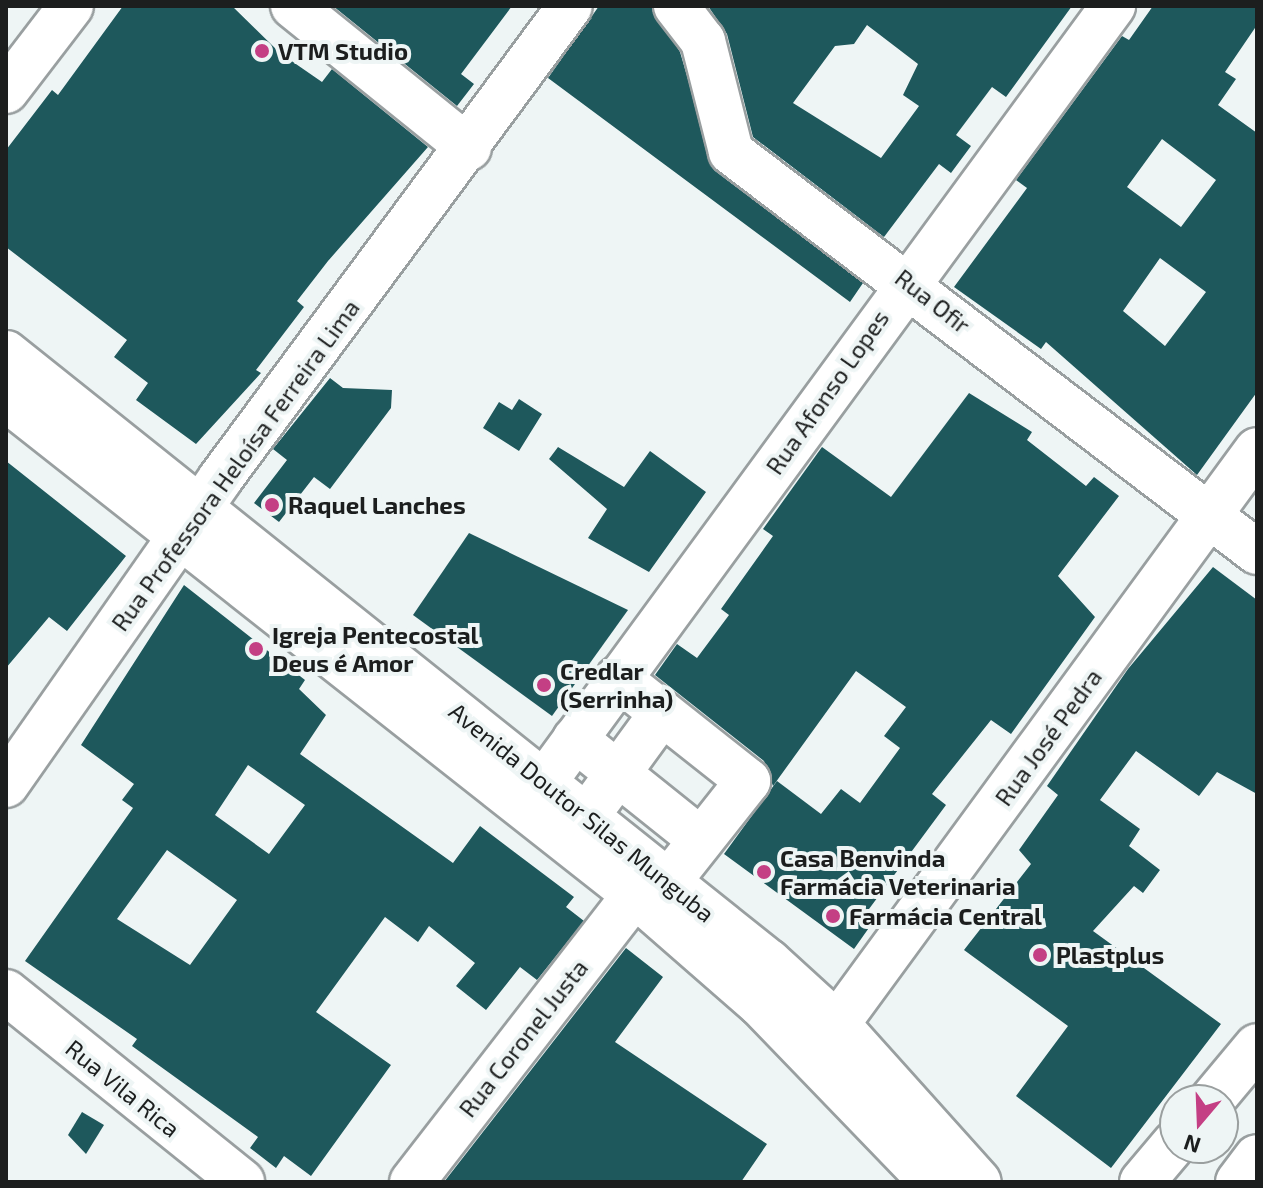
<!DOCTYPE html>
<html>
<head>
<meta charset="utf-8">
<style>
	body { margin:0 }
	#map { position:relative; width:1263px; height:1188px; overflow:hidden; background:#eef5f5; font-family:"Exo 2",sans-serif }
	div>[style] { position:absolute }
	[style*='--x'] { left:calc(var(--x)*1px); top:calc(var(--y)*1px); width:calc(var(--w)*1px); rotate:calc(var(--a)*1deg) }
	.building>* { inset:0; background:#1e585c }
	.roads { filter:drop-shadow(2px 0 #999fa0) drop-shadow(-2px 0 #999fa0) drop-shadow(0 2px #999fa0) drop-shadow(0 -2px #999fa0) }
	.minor>* { height:44px; margin:-22px; padding:0 22px; transform-origin:22px; border-radius:22px; background:#fff }
	.major>* { height:44px; margin:-22px; padding:0 22px; transform-origin:22px; border-radius:22px; background:#fff }
	.dots>* { width:22px; height:22px; translate:-50% -50%; box-sizing:border-box; border:4px solid #eef5f5; border-radius:50% }
	span { translate:-50% -50%; white-space:nowrap; text-align:center; line-height:1.15; -webkit-text-stroke:8px #eef5f5; paint-order:stroke }
	.poi-label { font-size:24px; color:#1c1e1e; font-weight:700 }
	.left { translate:0 -50%; text-align:left }
	.street-label { font-size:24px; color:#1c1e1e }
	.frame { position:absolute; inset:0; border:8px solid #1c1e1e; pointer-events:none }
	.north { position:absolute; left:1159px; top:1084px; width:80px; height:80px; box-sizing:border-box; background:#eef5f5; border:2px solid #9a9f9f; border-radius:50%; rotate:199deg; font-size:22px; font-weight:700; line-height:32px; text-align:center; color:#1c1e1e }
	.north::after { content:''; display:block; margin:auto; width:28px; height:36px; background:#c43f84; clip-path:polygon(50% 0,100% 100%,50% 72%,0 100%) }
</style>
</head>
<body>
<div id="map">
	<div class="building">
		<div style="clip-path:polygon(123px 6px,232px 6px,280px 53px,322px 82px,332px 69px,428px 147px,328px 261px,297px 301px,304px 307px,256px 370px,261px 373px,196px 444px,136px 400px,148px 383px,114px 357px,127px 340px,6px 247px,6px 150px,52px 90px,58px 95px)"></div>
		<div style="clip-path:polygon(333px 6px,512px 6px,461px 74px,474px 84px,457px 106px)"></div>
		<div style="clip-path:polygon(599px 6px,652px 6px,680px 52px,715px 171px,863px 283px,850px 302px,548px 78px)"></div>
		<div style="clip-path:polygon(evenodd,708px 6px,1072px 6px,1006px 97px,992px 87px,956px 135px,971px 146px,951px 173px,939px 164px,884px 237px,753px 137px,727px 34px,708px 6px,867px 25px,918px 64px,903px 95px,919px 106px,881px 158px,793px 103px,835px 46px,854px 44px,867px 25px)"></div>
		<div style="clip-path:polygon(evenodd,1153px 6px,1257px 6px,1257px 25px,1225px 72px,1236px 79px,1218px 105px,1257px 133px,1257px 392px,1197px 475px,1046px 342px,1041px 349px,954px 287px,1027px 188px,1016px 180px,1122px 36px,1129px 40px,1153px 6px,1162px 139px,1216px 180px,1181px 227px,1127px 187px,1162px 139px,1153px 6px,1160px 258px,1206px 292px,1165px 346px,1123px 311px,1160px 258px)"></div>
		<div style="clip-path:polygon(330px 378px,343px 388px,392px 390px,391px 408px,330px 489px,314px 477px,279px 522px,254px 503px,287px 460px,273px 449px)"></div>
		<div style="clip-path:polygon(969px 393px,1032px 432px,1027px 440px,1086px 486px,1094px 477px,1119px 496px,1058px 576px,1095px 617px,1011px 734px,991px 720px,932px 794px,946px 805px,869px 909px,878px 915px,854px 949px,724px 854px,777px 781px,821px 814px,841px 789px,860px 803px,900px 748px,884px 736px,906px 707px,856px 671px,773px 786px,764px 761px,655px 675px,677px 644px,697px 658px,729px 615px,721px 609px,773px 536px,763px 529px,822px 447px,891px 497px)"></div>
		<div style="clip-path:polygon(519px 399px,542px 414px,519px 451px,483px 428px,499px 402px,512px 410px)"></div>
		<div style="clip-path:polygon(558px 447px,624px 487px,650px 451px,706px 492px,649px 572px,588px 538px,607px 509px,549px 459px)"></div>
		<div style="clip-path:polygon(6px 461px,126px 556px,67px 631px,49px 617px,6px 668px)"></div>
		<div style="clip-path:polygon(469px 533px,628px 610px,552px 716px,413px 615px)"></div>
		<div style="clip-path:polygon(1213px 567px,1257px 600px,1257px 794px,1217px 772px,1199px 796px,1136px 751px,1100px 800px,1140px 829px,1129px 846px,1160px 870px,1143px 893px,1134px 886px,1093px 931px,1221px 1024px,1111px 1168px,1016px 1096px,1068px 1026px,964px 950px,1031px 864px,1019px 850px,1058px 795px,1047px 786px,1128px 669px)"></div>
		<div style="clip-path:polygon(evenodd,184px 585px,305px 680px,299px 689px,326px 715px,300px 754px,453px 863px,480px 826px,574px 897px,566px 907px,584px 921px,537px 980px,520px 967px,486px 1010px,456px 986px,475px 963px,429px 926px,418px 942px,385px 917px,316px 1012px,391px 1065px,311px 1176px,284px 1156px,276px 1168px,250px 1148px,258px 1137px,132px 1046px,137px 1039px,25px 961px,133px 808px,122px 800px,134px 784px,81px 745px,184px 585px,248px 765px,305px 805px,269px 854px,215px 815px,248px 765px,184px 585px,167px 850px,237px 900px,190px 965px,117px 919px,167px 850px)"></div>
		<div style="clip-path:polygon(626px 948px,663px 977px,615px 1042px,767px 1144px,741px 1182px,444px 1182px)"></div>
		<div style="clip-path:polygon(82px 1112px,104px 1125px,86px 1154px,68px 1135px)"></div>
	</div>
	<div class="roads">
		<div class="minor">
			<div style="--x:293;--y:6;--w:226;--a:38.9"></div>
			<div style="--x:676;--y:6;--w:44;--a:52.4"></div>
			<div style="--x:703;--y:41;--w:114;--a:75.8"></div>
			<div style="--x:731;--y:152;--w:661;--a:37.25"></div>
			<div style="--x:6;--y:91;--w:107;--a:-52.6"></div>
			<div style="--x:618;--y:678;--w:166;--a:38.4"></div>
			<div style="--x:748;--y:781;--w:127;--a:128.3"></div>
			<div style="--x:575;--y:739;--w:161;--a:38.7"></div>
			<div style="--x:545;--y:781;--w:961;--a:-53.76"></div>
			<div style="--x:6;--y:785;--w:373;--a:-55"></div>
			<div style="--x:220;--y:479;--w:588;--a:-53.5"></div>
			<div style="--x:600;--y:798;--w:105;--a:-53.9"></div>
			<div style="--x:6;--y:992;--w:303;--a:38.8"></div>
			<div style="--x:837;--y:1024;--w:711;--a:-53.81"></div>
			<div style="--x:412;--y:1182;--w:363;--a:-52.2"></div>
		</div>
		<div class="major">
			<div style="--x:6;--y:353;--w:976;--a:38.6"></div>
			<div style="--x:769;--y:962;--w:92;--a:42.4"></div>
			<div style="--x:837;--y:1024;--w:212;--a:48.1"></div>
			<div style="--x:6;--y:399;--w:801;--a:38.26"></div>
			<div style="--x:635;--y:895;--w:166;--a:41.1"></div>
			<div style="--x:760;--y:1004;--w:248;--a:46"></div>
			<div style="--x:1212;--y:1100;--w:70;--a:-50.2"></div>
			<div style="--x:1142;--y:1182;--w:51;--a:-49.8"></div>
			<div style="--x:1238;--y:1182;--w:31;--a:-53"></div>
		</div>
	</div>
	<div class="dots">
		<div style="left:262px;top:51px;background:#c43f84"></div>
		<div style="left:272px;top:505px;background:#c43f84"></div>
		<div style="left:256px;top:649px;background:#c43f84"></div>
		<div style="left:544px;top:685px;background:#c43f84"></div>
		<div style="left:764px;top:872px;background:#c43f84"></div>
		<div style="left:833px;top:916px;background:#c43f84"></div>
		<div style="left:1040px;top:955px;background:#c43f84"></div>
	</div>
	<div class="poi-label">
		<span class="left" style="left:278px;top:51px">VTM Studio</span>
		<span class="left" style="left:288px;top:505px">Raquel Lanches</span>
		<span class="left" style="left:272px;top:649px">Igreja Pentecostal<br>Deus é Amor</span>
		<span class="left" style="left:560px;top:685px">Credlar<br>(Serrinha)</span>
		<span class="left" style="left:780px;top:872px">Casa Benvinda<br>Farmácia Veterinaria</span>
		<span class="left" style="left:849px;top:916px">Farmácia Central</span>
		<span class="left" style="left:1056px;top:955px">Plastplus</span>
	</div>
	<div class="street-label">
		<span style="left:933px;top:301px;rotate:38deg">Rua Ofir</span>
		<span style="left:827px;top:392px;rotate:-55deg">Rua Afonso Lopes</span>
		<span style="left:235px;top:465px;rotate:-54deg">Rua Professora Heloísa Ferreira Lima</span>
		<span style="left:1048px;top:737px;rotate:-54deg">Rua José Pedra</span>
		<span style="left:582px;top:812px;rotate:39deg">Avenida Doutor Silas Munguba</span>
		<span style="left:523px;top:1038px;rotate:-52deg">Rua Coronel Justa</span>
		<span style="left:123px;top:1088px;rotate:39deg">Rua Vila Rica</span>
	</div>
	<div class="frame"></div>
	<div class="north">N</div>
</div>
</body>
</html>
